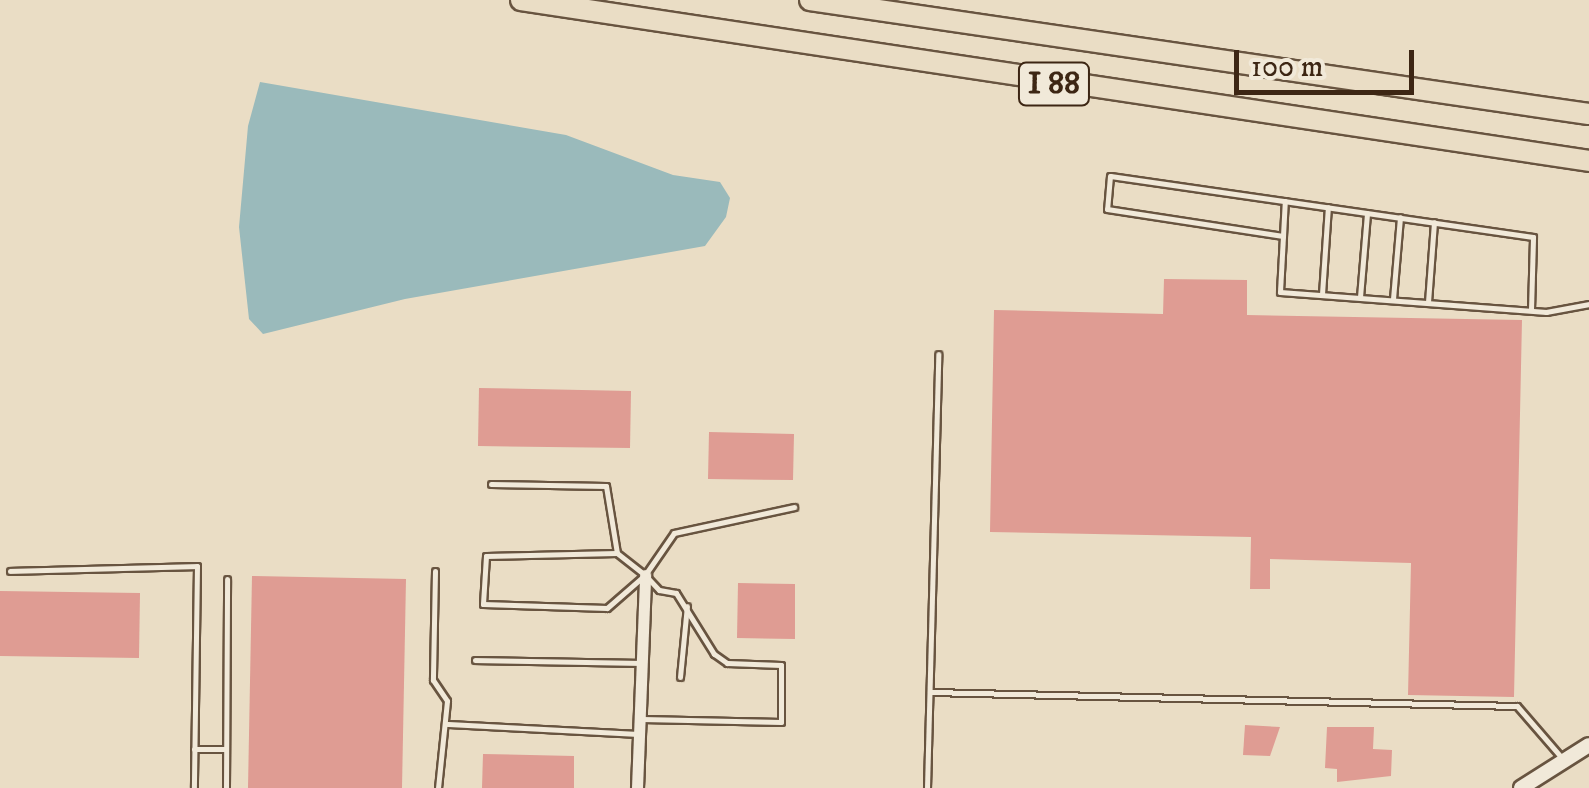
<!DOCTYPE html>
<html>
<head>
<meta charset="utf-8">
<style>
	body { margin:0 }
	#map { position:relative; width:1589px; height:788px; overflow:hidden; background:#eaddc5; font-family:"IM FELL DW Pica",serif }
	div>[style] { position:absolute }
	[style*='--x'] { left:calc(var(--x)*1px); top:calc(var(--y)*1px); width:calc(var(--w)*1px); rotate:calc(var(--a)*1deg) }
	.water>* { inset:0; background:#9ababb }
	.building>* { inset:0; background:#df9c93 }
	.roads { filter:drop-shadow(2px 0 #685440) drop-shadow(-2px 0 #685440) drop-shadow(0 2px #685440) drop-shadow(0 -2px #685440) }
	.service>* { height:5px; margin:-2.5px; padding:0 2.5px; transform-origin:2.5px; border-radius:2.5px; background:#f1e9d9 }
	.minor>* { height:11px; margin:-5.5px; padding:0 5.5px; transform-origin:5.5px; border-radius:5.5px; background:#f1e9d9 }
	.tertiary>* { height:14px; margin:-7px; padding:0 7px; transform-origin:7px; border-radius:7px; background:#f1e9d9 }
	.motorway>* { height:20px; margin:-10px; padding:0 10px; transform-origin:10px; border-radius:10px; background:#eaddc5 }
	span { translate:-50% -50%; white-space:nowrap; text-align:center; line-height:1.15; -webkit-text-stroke:8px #f1e9d9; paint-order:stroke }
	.shield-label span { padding:2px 8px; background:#f1e9d9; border:2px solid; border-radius:8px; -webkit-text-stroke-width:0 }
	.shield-label { font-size:32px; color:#3d2614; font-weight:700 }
	.scale { position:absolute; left:1234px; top:50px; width:180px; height:45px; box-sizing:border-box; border:5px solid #3d2614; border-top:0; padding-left:12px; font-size:30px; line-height:35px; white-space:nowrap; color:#3d2614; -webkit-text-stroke:8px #f1e9d9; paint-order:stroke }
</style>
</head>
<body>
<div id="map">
	<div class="water">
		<div style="clip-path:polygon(260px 82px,566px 135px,673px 175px,720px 182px,730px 198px,726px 217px,705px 246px,405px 299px,263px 334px,249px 319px,239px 227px,248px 126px)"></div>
	</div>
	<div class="building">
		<div style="clip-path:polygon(1164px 279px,1247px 280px,1247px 315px,1522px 320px,1514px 697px,1408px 695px,1411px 563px,1270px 559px,1270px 589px,1250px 589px,1251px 537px,990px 532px,994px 310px,1163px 314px)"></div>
		<div style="clip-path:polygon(479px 388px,631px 391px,630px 448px,478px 446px)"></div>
		<div style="clip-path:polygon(709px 432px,794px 434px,793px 480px,708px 479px)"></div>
		<div style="clip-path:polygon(252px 576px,406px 579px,402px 788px,248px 788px)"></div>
		<div style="clip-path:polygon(738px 583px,795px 584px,795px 639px,737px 638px)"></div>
		<div style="clip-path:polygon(0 591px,140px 593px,139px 658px,0 656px)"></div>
		<div style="clip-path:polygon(1245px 725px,1280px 727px,1270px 756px,1243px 755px)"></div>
		<div style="clip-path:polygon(1327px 727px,1374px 727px,1373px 749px,1392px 750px,1391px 776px,1337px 782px,1337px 769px,1325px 768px)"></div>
		<div style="clip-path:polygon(483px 754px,574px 756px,574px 788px,482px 788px)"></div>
	</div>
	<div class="roads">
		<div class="service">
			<div style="--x:1283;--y:236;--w:35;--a:-87"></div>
			<div style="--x:1322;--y:294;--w:87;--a:-86.1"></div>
			<div style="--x:1360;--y:297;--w:84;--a:-85.2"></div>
			<div style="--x:1393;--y:299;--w:82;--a:-85.1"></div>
			<div style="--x:1428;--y:302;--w:80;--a:-85.7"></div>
			<div style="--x:1531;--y:310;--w:73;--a:-88.4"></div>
			<div style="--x:1533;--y:237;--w:427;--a:-171.8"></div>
			<div style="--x:1110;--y:176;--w:33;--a:95"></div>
			<div style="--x:1107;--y:209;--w:178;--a:8.7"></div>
			<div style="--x:1283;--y:236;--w:56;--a:93.1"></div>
			<div style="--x:1280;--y:292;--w:267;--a:4.3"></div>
			<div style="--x:1546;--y:312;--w:44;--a:-10.5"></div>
			<div style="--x:491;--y:484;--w:115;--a:1"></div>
			<div style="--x:606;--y:486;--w:68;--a:80.7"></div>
			<div style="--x:10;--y:571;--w:187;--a:-1.5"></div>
			<div style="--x:197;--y:566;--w:222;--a:90.8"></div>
			<div style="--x:435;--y:571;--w:109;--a:91.1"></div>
			<div style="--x:433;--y:680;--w:25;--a:56"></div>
			<div style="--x:447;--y:701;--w:87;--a:95.9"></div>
			<div style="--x:475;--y:660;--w:165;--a:1"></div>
			<div style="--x:680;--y:677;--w:71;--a:-84.4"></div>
			<div style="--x:931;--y:692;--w:586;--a:1.37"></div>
			<div style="--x:1517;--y:706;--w:67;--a:49.2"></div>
			<div style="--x:642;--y:719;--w:139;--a:1.2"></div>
			<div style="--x:781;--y:722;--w:57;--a:-90"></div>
			<div style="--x:781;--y:665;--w:54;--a:-177.9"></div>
			<div style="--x:727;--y:663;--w:16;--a:-145"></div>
			<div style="--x:714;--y:654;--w:72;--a:-121.9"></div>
			<div style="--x:676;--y:593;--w:17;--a:-170"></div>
			<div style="--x:659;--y:590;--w:21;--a:-133"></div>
			<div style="--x:645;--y:575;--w:36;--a:-142"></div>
			<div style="--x:617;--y:553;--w:131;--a:178.7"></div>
			<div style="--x:486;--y:556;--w:48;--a:93.6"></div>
			<div style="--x:483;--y:604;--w:124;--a:1.8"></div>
			<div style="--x:607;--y:608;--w:50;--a:-41"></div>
			<div style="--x:645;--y:575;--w:51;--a:-55.4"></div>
			<div style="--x:674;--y:533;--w:123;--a:-12.2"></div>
			<div style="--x:446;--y:724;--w:190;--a:3"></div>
			<div style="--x:194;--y:749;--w:30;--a:0"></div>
			<div style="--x:226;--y:788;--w:209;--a:-89.7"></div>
			<div style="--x:927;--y:788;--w:434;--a:-88.5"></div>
		</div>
		<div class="minor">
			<div style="--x:637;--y:788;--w:213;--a:-87.8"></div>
		</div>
		<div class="tertiary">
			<div style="--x:1521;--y:788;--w:80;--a:-32.3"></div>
		</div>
		<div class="motorway">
			<div style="--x:521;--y:0;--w:1080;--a:8.57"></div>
			<div style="--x:810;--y:0;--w:787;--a:8.33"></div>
		</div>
	</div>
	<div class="shield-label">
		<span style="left:1054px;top:84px">I 88</span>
	</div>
	<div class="scale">100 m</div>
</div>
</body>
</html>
